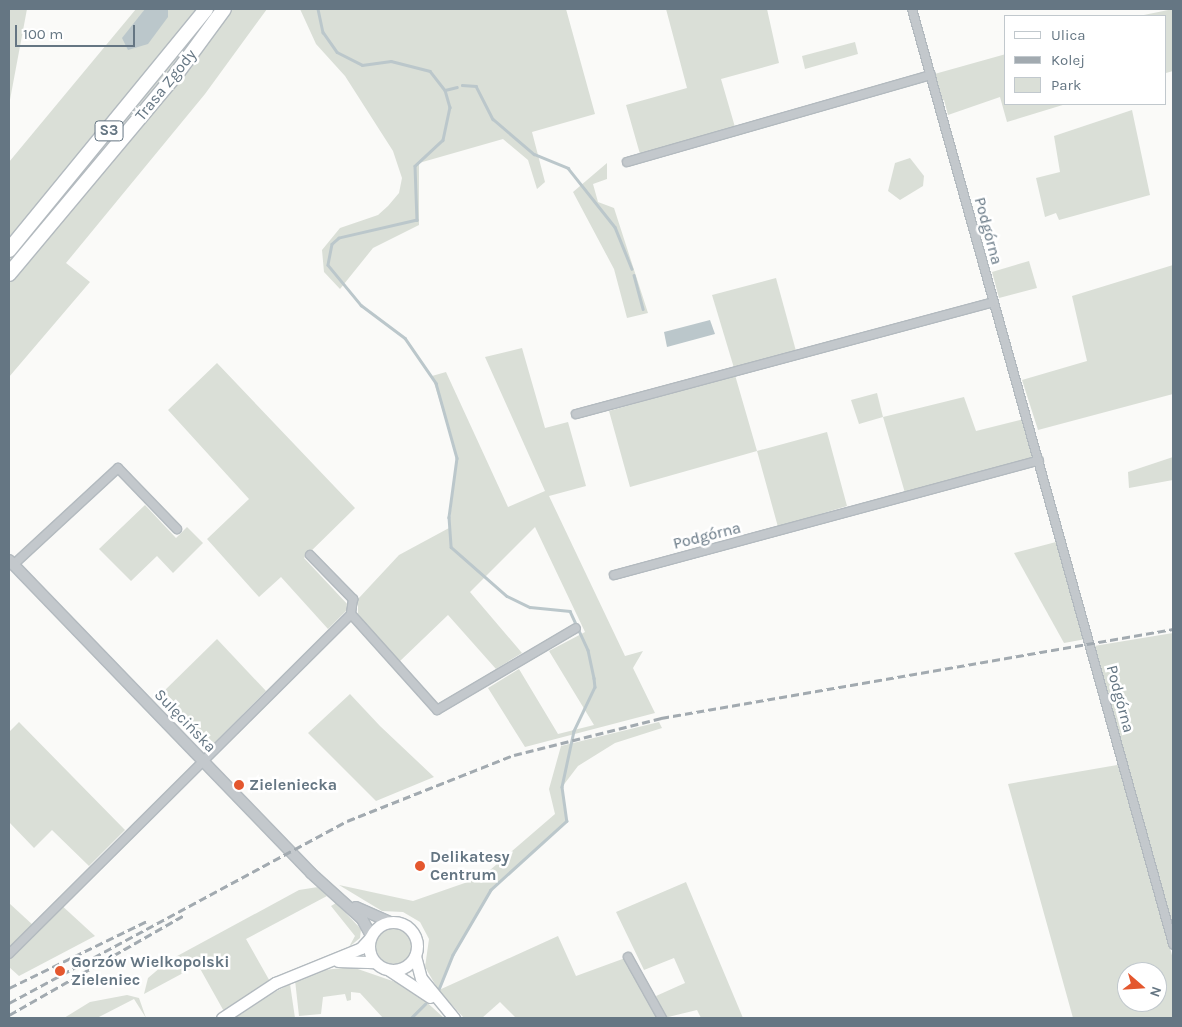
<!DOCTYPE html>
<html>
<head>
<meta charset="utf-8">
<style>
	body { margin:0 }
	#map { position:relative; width:1182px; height:1027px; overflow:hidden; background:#fafaf8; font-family:Karla,sans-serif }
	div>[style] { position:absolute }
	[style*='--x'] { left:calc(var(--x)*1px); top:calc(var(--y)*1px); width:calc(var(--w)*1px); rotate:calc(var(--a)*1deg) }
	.green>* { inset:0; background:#dadfd7 }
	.round { border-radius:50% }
	.water>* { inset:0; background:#bbc7cb }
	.stream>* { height:2.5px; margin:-1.25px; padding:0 1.25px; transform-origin:1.25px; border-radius:1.25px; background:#bbc7cb }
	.roads { filter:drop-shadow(1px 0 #b3babf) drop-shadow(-1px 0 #b3babf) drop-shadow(0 1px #b3babf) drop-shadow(0 -1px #b3babf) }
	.minor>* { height:8px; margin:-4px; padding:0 4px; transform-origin:4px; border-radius:4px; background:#c3c8cc }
	.tertiary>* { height:10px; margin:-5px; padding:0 5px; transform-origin:5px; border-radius:5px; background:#c3c8cc }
	.secondary>* { height:11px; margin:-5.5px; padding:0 5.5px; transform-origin:5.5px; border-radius:5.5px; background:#fff }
	.secondary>.ring { margin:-5.5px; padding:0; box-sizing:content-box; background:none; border:11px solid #fff; border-radius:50% }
	.motorway>* { height:14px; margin:-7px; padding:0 7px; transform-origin:7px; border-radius:7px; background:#fff }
	.rail>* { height:2.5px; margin-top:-1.25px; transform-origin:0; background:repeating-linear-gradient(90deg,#a2aab0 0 8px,transparent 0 12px) }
	.dots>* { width:14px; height:14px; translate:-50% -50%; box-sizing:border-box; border:2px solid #fff; border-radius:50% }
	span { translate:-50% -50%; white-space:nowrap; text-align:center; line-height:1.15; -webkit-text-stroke:5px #fff; paint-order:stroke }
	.shield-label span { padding:1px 4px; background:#fff; border:1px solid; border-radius:4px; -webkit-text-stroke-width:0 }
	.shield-label { font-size:15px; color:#657683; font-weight:700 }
	.street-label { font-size:16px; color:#657683 }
	.poi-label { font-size:16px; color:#657683; font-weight:700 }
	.left { translate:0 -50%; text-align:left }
	.frame { position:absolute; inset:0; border:10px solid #657683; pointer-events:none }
	.legend { position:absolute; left:1004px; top:15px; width:162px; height:90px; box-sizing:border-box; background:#fff; border:1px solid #c1c8cd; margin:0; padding:6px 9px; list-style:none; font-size:15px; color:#657683 }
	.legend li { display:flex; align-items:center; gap:10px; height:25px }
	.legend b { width:25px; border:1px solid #c1c8cd }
	.north { position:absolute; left:1117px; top:962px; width:50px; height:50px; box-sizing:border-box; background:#fff; border:1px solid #c1c8cd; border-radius:50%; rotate:109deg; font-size:14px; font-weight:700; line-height:20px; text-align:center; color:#657683 }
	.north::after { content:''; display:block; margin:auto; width:18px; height:22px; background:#e4572e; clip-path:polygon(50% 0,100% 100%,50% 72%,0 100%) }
	.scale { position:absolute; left:15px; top:25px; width:120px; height:22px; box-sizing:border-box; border:2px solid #657683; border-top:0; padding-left:6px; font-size:15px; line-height:18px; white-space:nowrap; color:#657683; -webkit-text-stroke:4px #fff; paint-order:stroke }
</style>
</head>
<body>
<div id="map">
	<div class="green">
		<div style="clip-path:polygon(9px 9px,27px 9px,9px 105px)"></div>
		<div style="clip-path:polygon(136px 9px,267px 9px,205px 94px,66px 263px,90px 282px,9px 377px,9px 162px)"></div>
		<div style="clip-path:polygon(300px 9px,566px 9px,595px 114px,532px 132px,545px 182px,537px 189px,528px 160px,503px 139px,419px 163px,419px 225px,373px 248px,340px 289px,324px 272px,322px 250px,340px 228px,378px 215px,388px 206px,399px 193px,402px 178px,393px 151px,345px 76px,316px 44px)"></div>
		<div style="clip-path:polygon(666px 9px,767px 9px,779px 63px,721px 79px,735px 127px,640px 154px,626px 105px,687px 88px)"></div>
		<div style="clip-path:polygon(1173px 9px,1173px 71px,1166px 73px,1166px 16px,1139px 16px)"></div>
		<div style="clip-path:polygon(855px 42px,858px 54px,805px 69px,802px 56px)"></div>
		<div style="clip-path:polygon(1006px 54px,1006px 104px,1066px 104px,1007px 122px,1000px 97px,948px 115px,944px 100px,938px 102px,931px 75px)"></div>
		<div style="clip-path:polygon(1132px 110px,1150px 195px,1059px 220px,1056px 213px,1045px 217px,1036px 178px,1060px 172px,1054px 136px)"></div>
		<div style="clip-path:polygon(910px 158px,924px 176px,923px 186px,900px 200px,888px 191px,895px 163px)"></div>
		<div style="clip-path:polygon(607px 163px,607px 179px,593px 184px,598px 202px,614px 208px,648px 313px,627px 318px,614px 269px,573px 192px)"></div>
		<div style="clip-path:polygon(1029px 261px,1037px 288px,999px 298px,992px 272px)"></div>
		<div style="clip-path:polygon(1173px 265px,1173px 394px,1038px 430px,1022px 380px,1087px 361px,1072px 296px)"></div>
		<div style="clip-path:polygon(776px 278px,796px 351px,734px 368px,712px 295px)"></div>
		<div style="clip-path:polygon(522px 348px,545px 428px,568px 422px,586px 486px,549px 496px,625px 656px,643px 651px,633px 668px,655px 713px,525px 747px,488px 688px,519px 669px,558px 734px,594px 725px,549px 651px,585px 632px,535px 527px,470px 592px,522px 653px,496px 669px,448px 615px,399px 662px,358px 614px,358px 599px,399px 555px,449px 528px,457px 458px,432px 376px,446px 372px,508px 507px,545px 491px,485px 357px)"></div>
		<div style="clip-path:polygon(217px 363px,355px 508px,304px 558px,350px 607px,328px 629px,281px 577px,259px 597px,207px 539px,249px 499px,168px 410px)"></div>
		<div style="clip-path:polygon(735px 375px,757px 451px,827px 432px,847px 506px,778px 527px,757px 451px,630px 487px,609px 411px)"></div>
		<div style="clip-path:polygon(877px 393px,883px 417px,964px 397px,976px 431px,1024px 419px,1035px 458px,905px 493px,883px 417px,859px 424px,851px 400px)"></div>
		<div style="clip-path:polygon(1173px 457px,1173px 480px,1129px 488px,1128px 472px)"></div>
		<div style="clip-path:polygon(145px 505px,176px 538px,187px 527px,203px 543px,173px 573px,157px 556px,131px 581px,99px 549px)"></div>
		<div style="clip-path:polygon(1056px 542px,1086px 639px,1064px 643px,1014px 553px)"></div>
		<div style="clip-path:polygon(evenodd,1173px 633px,1173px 936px,1166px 933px,1173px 959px,1173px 1018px,1073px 1018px,1008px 784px,1123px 764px,1094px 646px,1173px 633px,1127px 972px,1157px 972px,1157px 1002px,1127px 1002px,1127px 972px)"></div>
		<div style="clip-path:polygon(217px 639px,266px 691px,209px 748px,159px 696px)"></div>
		<div style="clip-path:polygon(350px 694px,380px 726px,434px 777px,376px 801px,308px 733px)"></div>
		<div style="clip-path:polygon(19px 722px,125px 830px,89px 866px,52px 830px,34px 848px,9px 822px,9px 732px)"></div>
		<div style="clip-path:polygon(659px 722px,662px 728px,615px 743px,578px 766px,562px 787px,567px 821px,491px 890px,453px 955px,439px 990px,558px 936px,576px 976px,628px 957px,658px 1018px,516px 1018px,500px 1002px,482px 1018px,464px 1018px,439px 991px,425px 967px,429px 939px,420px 922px,403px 912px,382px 911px,339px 885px,413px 901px,482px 877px,555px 814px,549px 789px,561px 746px)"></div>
		<div style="clip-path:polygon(686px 882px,743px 1018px,701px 1018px,697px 1010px,664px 1018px,656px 996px,685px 983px,674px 958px,644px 970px,616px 912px)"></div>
		<div style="clip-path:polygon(318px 887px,327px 896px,246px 939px,272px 985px,226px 1015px,198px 965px,144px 994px,148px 978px,168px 961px,299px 890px)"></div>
		<div style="clip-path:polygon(9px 903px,34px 926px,9px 952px)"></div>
		<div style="clip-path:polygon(59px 903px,95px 936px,19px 976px,9px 967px,9px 954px)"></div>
		<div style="clip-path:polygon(336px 903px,361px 929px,360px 938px,349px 947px,355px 936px,331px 906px)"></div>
		<div class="round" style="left:376px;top:928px;width:36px;height:36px"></div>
		<div style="clip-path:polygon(352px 967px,410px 987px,444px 1018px,383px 1018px,360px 993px,351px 992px,351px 1000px,347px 1001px,345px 994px,323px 997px,321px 1014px,299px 1016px,295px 980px,324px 970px)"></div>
		<div style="clip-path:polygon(290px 984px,295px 1018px,235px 1018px,271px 994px)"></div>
		<div style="clip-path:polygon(127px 995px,139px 998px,146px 1018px,134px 999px,97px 1018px,64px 1018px,90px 1002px)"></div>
	</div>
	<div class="water">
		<div style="clip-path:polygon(145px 9px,168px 9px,168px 17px,148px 44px,128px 50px,122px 38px)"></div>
		<div style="clip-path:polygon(710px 320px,715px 334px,667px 347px,664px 332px)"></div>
	</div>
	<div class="stream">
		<div style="--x:318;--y:9;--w:24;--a:78"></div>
		<div style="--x:323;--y:32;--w:24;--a:55"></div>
		<div style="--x:337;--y:52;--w:28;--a:27"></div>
		<div style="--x:362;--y:65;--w:29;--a:-8"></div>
		<div style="--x:391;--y:61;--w:40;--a:14.4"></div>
		<div style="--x:430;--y:71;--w:24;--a:52"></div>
		<div style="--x:445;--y:90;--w:18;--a:74"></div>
		<div style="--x:450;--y:107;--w:34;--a:102"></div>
		<div style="--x:443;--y:140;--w:38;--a:137"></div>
		<div style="--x:415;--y:166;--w:54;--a:87.9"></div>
		<div style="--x:417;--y:220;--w:80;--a:167"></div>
		<div style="--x:339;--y:238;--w:9;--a:139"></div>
		<div style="--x:332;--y:244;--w:21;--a:101"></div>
		<div style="--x:328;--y:265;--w:52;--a:50.5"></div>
		<div style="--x:361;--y:305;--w:55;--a:36.9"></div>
		<div style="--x:405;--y:338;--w:55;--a:55.4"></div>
		<div style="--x:436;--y:383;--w:78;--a:74.4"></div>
		<div style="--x:457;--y:458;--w:60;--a:97.7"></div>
		<div style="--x:449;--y:517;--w:30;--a:86"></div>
		<div style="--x:451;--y:547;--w:74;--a:41.2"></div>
		<div style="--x:507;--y:596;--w:25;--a:26"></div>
		<div style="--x:530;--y:607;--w:40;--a:5.7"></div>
		<div style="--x:570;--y:611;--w:43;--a:65.2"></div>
		<div style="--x:588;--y:650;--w:29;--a:78"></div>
		<div style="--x:594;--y:678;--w:9;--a:84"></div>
		<div style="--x:595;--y:687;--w:49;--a:115.5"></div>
		<div style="--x:574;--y:731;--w:57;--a:102.1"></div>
		<div style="--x:562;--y:787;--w:34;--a:82"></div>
		<div style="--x:567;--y:821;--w:103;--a:137.8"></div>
		<div style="--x:491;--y:890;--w:75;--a:120.3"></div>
		<div style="--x:453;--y:955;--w:40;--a:112"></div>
		<div style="--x:462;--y:85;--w:14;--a:4"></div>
		<div style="--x:476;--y:86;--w:37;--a:63"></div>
		<div style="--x:493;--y:119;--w:54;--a:40.5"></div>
		<div style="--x:534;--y:154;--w:37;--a:22"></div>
		<div style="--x:568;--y:168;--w:75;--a:51.5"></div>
		<div style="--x:615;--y:227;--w:45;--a:68"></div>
		<div style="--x:445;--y:90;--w:12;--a:-14"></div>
		<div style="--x:634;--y:275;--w:35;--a:75"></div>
		<div style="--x:289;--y:1018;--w:29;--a:0"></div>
		<div style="--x:411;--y:1018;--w:20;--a:-45"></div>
	</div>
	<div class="roads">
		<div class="minor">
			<div style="--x:912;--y:9;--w:971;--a:74.4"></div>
			<div style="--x:627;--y:162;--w:316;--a:-16"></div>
			<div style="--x:576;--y:414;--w:432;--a:-15"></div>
			<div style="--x:310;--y:555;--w:62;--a:45.7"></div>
			<div style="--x:353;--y:599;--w:15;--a:98"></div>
			<div style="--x:13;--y:565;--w:143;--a:-42.7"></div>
			<div style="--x:118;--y:468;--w:85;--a:46"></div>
			<div style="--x:614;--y:575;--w:440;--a:-15.1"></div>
			<div style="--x:9;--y:954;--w:482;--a:-44.8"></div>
			<div style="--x:351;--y:614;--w:129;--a:48.1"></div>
			<div style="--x:437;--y:710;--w:161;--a:-30.5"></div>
			<div style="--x:628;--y:957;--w:70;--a:60.9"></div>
		</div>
		<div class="tertiary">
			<div style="--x:9;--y:560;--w:435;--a:46"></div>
			<div style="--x:311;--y:873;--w:69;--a:42"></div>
			<div style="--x:362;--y:919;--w:18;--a:61"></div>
			<div style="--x:356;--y:907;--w:36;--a:24"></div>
		</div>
		<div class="secondary">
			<div class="ring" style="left:369px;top:922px;width:37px;height:37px"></div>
			<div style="--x:415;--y:956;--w:23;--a:75"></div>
			<div style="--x:421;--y:978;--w:52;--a:50.5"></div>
			<div style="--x:338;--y:961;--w:37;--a:2"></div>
			<div style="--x:389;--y:970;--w:49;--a:33.4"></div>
			<div style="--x:222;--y:1018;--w:64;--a:-33.4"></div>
			<div style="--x:275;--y:983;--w:93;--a:-22.1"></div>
			<div style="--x:361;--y:948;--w:13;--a:-48"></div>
		</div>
		<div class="motorway">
			<div style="--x:9;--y:250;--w:311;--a:-50.7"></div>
			<div style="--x:9;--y:274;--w:262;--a:-50.1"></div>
			<div style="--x:177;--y:73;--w:79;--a:-53.7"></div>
		</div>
	</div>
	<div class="rail">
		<div style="--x:9;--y:988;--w:153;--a:-25.9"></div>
		<div style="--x:9;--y:1003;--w:384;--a:-28.3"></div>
		<div style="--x:347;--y:821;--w:180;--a:-21.6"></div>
		<div style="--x:514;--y:755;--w:152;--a:-14.1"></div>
		<div style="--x:661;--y:718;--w:520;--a:-9.86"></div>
		<div style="--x:9;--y:1015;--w:202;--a:-29.7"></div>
	</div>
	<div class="dots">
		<div style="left:239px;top:785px;background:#e4572e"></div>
		<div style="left:420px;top:866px;background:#e4572e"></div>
		<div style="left:60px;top:971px;background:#e4572e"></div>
	</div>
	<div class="shield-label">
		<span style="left:109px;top:131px">S3</span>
	</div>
	<div class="street-label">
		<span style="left:166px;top:85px;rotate:-51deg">Trasa Zgody</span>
		<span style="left:988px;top:231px;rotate:75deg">Podgórna</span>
		<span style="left:707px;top:536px;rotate:-14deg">Podgórna</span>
		<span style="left:1120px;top:699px;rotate:75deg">Podgórna</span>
		<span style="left:185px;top:721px;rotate:46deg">Sulęcińska</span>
	</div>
	<div class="poi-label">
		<span class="left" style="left:249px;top:785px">Zieleniecka</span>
		<span class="left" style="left:430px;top:866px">Delikatesy<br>Centrum</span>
		<span class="left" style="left:71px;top:971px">Gorzów Wielkopolski<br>Zieleniec</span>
	</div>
	<div class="frame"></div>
	<ul class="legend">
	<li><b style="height:6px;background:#fff"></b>Ulica</li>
	<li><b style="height:6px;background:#a2aab0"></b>Kolej</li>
	<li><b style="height:14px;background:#dadfd7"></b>Park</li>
	</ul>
	<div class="north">N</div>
	<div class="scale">100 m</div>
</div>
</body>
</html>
